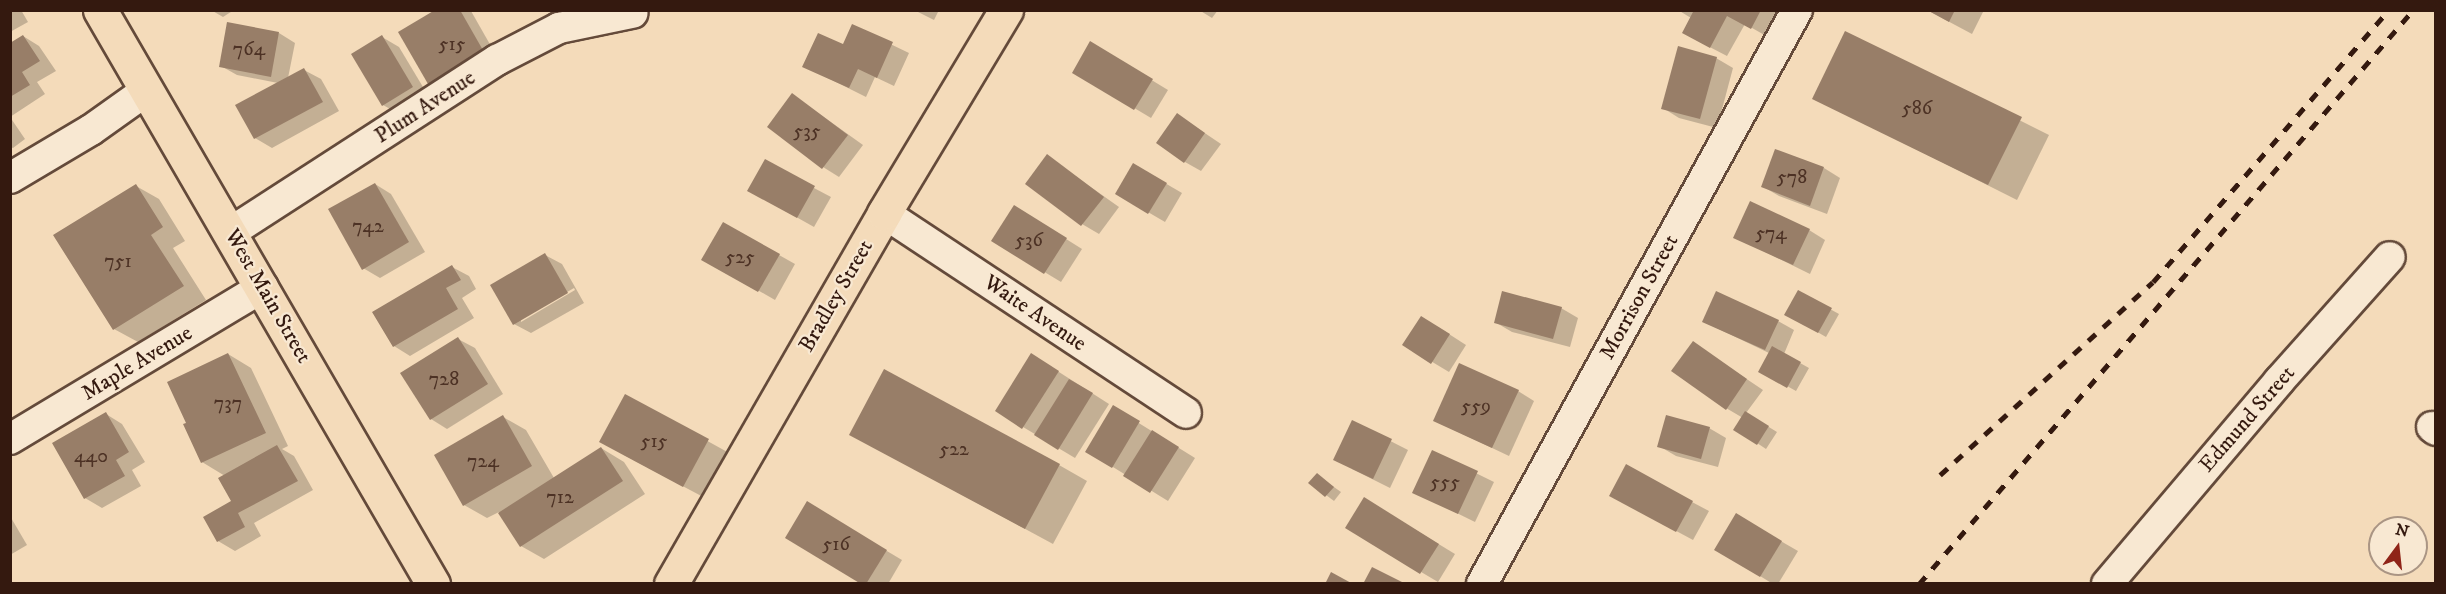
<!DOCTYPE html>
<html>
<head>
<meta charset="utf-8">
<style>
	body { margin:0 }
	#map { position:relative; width:2446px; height:594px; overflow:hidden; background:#f4dbba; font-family:"IM FELL DW Pica",serif }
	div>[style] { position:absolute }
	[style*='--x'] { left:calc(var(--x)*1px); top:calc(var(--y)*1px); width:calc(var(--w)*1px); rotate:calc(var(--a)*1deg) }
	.shadow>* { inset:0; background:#0003 }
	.building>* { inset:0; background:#987e68 }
	.roads { filter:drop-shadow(2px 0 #644a3a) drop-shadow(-2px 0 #644a3a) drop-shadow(0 2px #644a3a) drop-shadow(0 -2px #644a3a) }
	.minor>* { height:30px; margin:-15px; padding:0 15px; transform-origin:15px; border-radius:15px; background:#f8e8d2 }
	.primary>* { height:33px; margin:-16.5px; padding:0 16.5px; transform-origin:16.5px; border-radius:16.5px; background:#f4dbba }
	.rail>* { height:4.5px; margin-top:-2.25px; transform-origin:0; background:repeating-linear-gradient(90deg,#34190f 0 10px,transparent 0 20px) }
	span { translate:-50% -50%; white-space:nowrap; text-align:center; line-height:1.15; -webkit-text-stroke:4.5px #f8e8d2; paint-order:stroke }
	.number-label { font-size:20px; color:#4d3225 }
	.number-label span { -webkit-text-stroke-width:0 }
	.street-label { font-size:22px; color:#34190f }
	.frame { position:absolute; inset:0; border:12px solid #34190f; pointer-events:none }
	.north { position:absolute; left:2368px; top:516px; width:60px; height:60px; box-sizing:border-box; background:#f8e8d2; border:2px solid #aa9584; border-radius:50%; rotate:15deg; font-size:16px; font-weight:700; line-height:24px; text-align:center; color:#34190f }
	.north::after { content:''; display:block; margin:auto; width:21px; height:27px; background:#8f2418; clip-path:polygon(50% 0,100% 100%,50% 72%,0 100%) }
</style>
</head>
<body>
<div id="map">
	<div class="shadow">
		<div style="clip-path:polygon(10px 10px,21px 10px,28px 22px,10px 32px)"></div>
		<div style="clip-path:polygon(211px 10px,234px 10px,223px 17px)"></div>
		<div style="clip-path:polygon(438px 10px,471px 11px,500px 62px,446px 92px,430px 83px)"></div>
		<div style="clip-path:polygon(914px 10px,939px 10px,934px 20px)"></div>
		<div style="clip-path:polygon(1199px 10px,1218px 10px,1212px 18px)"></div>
		<div style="clip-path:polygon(1678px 10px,1783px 10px,1768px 37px,1745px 24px,1727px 56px,1700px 42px,1691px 18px)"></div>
		<div style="clip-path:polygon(1927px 10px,1984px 10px,1972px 34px)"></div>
		<div style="clip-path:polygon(853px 26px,909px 53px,894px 86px,875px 77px,866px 97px,804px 66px,844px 46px)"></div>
		<div style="clip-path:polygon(279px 33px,295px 43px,288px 78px,304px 70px,321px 79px,339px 111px,272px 148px,255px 138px,278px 83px,237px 75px,221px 66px)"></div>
		<div style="clip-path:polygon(1846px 33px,2049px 135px,2017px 200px,1814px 98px)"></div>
		<div style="clip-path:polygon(23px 36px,39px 46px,56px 71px,37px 82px,45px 94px,10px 117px,10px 44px)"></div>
		<div style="clip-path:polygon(382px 37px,399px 47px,429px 97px,399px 114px,383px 105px)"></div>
		<div style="clip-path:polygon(1107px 53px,1168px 90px,1151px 118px,1074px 72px)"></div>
		<div style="clip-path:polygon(1716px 58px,1733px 68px,1717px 128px,1679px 118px,1663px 108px)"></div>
		<div style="clip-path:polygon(793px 95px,863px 145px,839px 177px,823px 167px)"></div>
		<div style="clip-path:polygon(1178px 115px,1221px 144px,1201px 171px,1185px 162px)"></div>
		<div style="clip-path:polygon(10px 117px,25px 139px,13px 148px,10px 147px)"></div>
		<div style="clip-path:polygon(1047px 156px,1119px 207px,1099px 234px,1082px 224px)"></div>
		<div style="clip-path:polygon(1134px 165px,1182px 193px,1165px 222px,1117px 194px)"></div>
		<div style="clip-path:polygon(1824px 168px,1840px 178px,1827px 214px,1779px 196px,1762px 186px)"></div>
		<div style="clip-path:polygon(375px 184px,391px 194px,425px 252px,380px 278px,363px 268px)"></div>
		<div style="clip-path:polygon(136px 186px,159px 199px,185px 241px,173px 248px,206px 300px,138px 342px,114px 329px)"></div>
		<div style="clip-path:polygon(814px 188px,831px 197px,814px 227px,766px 200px)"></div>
		<div style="clip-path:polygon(1031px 217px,1082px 249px,1061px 282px,993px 241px)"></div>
		<div style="clip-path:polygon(724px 224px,795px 264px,775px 300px,703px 259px)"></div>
		<div style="clip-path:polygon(1809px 230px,1825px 240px,1810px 274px,1735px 237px)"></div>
		<div style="clip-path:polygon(evenodd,545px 255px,562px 264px,584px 303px,531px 333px,514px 324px,545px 255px,574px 288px,575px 290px,521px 322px,521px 319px,574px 288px)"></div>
		<div style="clip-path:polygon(452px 267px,469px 276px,476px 289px,462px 298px,474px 318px,410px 356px,394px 346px)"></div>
		<div style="clip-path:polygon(1799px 292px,1839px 314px,1826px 337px,1786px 314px)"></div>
		<div style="clip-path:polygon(1561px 308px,1578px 318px,1570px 347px,1512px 332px,1495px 322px)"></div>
		<div style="clip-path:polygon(1778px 321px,1794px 330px,1784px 354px,1809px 368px,1796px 391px,1760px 371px,1769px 353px,1704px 322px)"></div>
		<div style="clip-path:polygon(1438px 327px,1466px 345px,1449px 372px,1404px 345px)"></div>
		<div style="clip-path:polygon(458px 339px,475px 348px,503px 394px,447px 429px,431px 419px)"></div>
		<div style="clip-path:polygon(1693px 343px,1763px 390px,1746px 413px,1777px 432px,1766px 449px,1736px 429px,1743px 418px,1726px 408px)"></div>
		<div style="clip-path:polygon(228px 354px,251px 368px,288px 446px,282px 449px,294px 456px,313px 490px,254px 523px,261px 536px,235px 551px,218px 541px,205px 518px,233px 502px,225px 476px,202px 462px,188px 423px)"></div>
		<div style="clip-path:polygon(1048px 365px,1109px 404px,1075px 458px,1023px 427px)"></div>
		<div style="clip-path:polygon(1518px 391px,1534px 401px,1509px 456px,1435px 421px)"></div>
		<div style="clip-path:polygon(626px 396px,731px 454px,707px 499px,624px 455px)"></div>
		<div style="clip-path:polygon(1113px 407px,1195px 458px,1168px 501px,1087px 451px)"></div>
		<div style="clip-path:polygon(106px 414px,122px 424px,145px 462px,132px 470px,141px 486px,102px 508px,85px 498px)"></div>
		<div style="clip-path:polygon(503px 417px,526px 430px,554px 478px,601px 448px,624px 462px,645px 494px,544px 559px,521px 546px,499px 512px,487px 518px,464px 505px)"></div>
		<div style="clip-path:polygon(1353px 422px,1408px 450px,1390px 488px,1352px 469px)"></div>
		<div style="clip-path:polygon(1709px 428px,1726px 438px,1718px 467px,1676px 456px,1659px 446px)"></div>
		<div style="clip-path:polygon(879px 450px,1059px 465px,1087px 481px,1053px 544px)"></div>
		<div style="clip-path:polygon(1433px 452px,1494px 482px,1475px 522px,1414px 492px)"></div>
		<div style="clip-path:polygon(1317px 475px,1341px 492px,1334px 501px,1310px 483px)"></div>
		<div style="clip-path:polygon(1692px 502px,1709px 511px,1693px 540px,1628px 505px)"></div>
		<div style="clip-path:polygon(1381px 509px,1455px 554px,1438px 582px,1347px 528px)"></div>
		<div style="clip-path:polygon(823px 513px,902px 560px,888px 584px,863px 584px)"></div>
		<div style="clip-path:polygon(1736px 515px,1798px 551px,1778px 584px,1773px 584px,1716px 549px)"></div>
		<div style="clip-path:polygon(10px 516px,27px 545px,10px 555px)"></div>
	</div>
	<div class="building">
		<div style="clip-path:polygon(435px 10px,460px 10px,484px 52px,428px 84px,398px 32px)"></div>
		<div style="clip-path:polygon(1694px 10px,1761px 10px,1751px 29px,1727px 16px,1710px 48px,1682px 33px)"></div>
		<div style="clip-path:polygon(1927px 10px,1955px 10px,1949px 22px)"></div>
		<div style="clip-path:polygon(227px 22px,279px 32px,271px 77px,219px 67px)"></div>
		<div style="clip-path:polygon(852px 24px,893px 42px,877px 78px,858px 69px,849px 88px,802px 67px,818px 33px,843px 44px)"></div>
		<div style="clip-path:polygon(1845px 31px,2022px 117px,1988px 185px,1812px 99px)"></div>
		<div style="clip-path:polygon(23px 35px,40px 61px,22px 72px,30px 85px,10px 97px,10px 43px)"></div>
		<div style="clip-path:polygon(382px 35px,413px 87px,382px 106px,351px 54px)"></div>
		<div style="clip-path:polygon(1090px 41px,1153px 79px,1134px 110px,1072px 73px)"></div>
		<div style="clip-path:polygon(1678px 46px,1717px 57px,1700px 119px,1661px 109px)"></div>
		<div style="clip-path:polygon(304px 68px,323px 102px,254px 139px,235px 105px)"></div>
		<div style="clip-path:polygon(792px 93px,848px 135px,822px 169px,767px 127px)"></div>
		<div style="clip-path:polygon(1177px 113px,1205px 133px,1184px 163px,1156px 143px)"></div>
		<div style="clip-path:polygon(1775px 149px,1824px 167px,1810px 206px,1761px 187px)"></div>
		<div style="clip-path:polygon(1047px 154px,1104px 197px,1081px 226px,1025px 184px)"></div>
		<div style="clip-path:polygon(765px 159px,815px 186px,797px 218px,747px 191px)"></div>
		<div style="clip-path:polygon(1133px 163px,1167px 183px,1148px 214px,1115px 194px)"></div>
		<div style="clip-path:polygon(375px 183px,409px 242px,362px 270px,328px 209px)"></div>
		<div style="clip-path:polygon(136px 184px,163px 227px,151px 235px,184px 286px,113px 330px,53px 235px)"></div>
		<div style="clip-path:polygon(1750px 201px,1810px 229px,1793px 265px,1733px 238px)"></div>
		<div style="clip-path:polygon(1014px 205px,1067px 238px,1044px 274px,991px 241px)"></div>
		<div style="clip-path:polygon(723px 222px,780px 254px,758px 292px,701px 260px)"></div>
		<div style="clip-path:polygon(545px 253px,568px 293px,513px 325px,490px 285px)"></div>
		<div style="clip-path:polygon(452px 265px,461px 280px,446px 288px,458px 309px,393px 347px,372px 312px)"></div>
		<div style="clip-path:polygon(1798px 290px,1832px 308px,1818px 333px,1784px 315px)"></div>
		<div style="clip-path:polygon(1502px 291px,1562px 307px,1553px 339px,1494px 323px)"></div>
		<div style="clip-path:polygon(1716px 291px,1779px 320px,1765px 350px,1702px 322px)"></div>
		<div style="clip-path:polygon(1421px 316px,1450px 334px,1431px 364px,1402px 345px)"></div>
		<div style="clip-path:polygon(458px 337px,488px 384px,430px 420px,400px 373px)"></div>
		<div style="clip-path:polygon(1693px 341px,1747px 379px,1726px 410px,1671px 371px)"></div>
		<div style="clip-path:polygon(1772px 346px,1801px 362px,1787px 388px,1758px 372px)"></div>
		<div style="clip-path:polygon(228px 353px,266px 433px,201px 463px,183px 424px,186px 423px,167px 382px)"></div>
		<div style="clip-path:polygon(1031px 353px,1059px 371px,1022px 429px,995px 411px)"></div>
		<div style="clip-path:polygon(1459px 363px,1519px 390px,1492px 448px,1433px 421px)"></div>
		<div style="clip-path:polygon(884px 369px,1060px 464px,1025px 529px,849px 435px)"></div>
		<div style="clip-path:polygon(1069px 379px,1093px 393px,1058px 450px,1034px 435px)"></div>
		<div style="clip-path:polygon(625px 394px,709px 439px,683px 487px,599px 442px)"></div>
		<div style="clip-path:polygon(1113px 405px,1140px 421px,1112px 468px,1085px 452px)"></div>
		<div style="clip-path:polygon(1745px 411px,1769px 426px,1757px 445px,1733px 430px)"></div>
		<div style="clip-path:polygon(106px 412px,129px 452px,116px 460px,125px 476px,84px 499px,52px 443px)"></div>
		<div style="clip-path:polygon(503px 415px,532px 466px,463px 506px,434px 455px)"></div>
		<div style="clip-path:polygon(1666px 415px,1710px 427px,1701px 459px,1657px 447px)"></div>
		<div style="clip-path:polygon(1352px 420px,1392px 439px,1373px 479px,1333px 460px)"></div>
		<div style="clip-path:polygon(1152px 430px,1179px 447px,1150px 493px,1123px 476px)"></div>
		<div style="clip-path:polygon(277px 445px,298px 481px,238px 513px,245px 527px,217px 542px,203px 517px,231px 501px,218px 478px)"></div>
		<div style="clip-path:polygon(601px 447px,623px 481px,520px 547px,498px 513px)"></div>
		<div style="clip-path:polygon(1432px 450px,1478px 471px,1458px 514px,1412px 493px)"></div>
		<div style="clip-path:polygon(1626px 464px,1693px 501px,1676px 532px,1609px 496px)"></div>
		<div style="clip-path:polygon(1317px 473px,1334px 487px,1325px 497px,1308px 483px)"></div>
		<div style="clip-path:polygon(1364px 497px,1439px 544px,1420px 574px,1345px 528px)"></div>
		<div style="clip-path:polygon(807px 501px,887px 550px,866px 584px,861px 584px,785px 538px)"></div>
		<div style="clip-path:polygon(1736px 513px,1782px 541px,1760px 577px,1714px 550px)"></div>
		<div style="clip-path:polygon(1372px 567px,1406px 584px,1363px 584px)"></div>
		<div style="clip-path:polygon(1331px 572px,1353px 584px,1325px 584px)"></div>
	</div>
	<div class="roads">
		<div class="minor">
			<div style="--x:10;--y:178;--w:94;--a:-30.7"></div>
			<div style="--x:91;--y:130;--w:69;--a:-35.5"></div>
			<div style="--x:884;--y:213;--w:362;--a:33.5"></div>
			<div style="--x:231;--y:232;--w:317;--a:-32.9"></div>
			<div style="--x:497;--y:60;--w:70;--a:-27.3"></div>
			<div style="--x:559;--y:28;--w:75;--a:-11.6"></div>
			<div style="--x:2432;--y:427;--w:5;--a:37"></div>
			<div style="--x:10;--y:439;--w:295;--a:-31"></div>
			<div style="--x:1482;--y:584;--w:655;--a:-61.24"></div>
			<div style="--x:2107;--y:584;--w:266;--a:-49.7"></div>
			<div style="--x:2279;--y:381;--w:166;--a:-48.2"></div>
		</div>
		<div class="primary">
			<div style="--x:100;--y:10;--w:664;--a:59.88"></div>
			<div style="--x:671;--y:584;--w:428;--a:-60.1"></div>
			<div style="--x:884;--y:213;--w:237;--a:-59"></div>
		</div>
	</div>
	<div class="rail">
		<div style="--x:1940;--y:475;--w:287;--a:-42.2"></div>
		<div style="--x:2153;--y:282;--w:360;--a:-49.1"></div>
		<div style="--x:1919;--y:584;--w:757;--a:-49.28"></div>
	</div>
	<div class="number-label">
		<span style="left:452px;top:44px">515</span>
		<span style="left:249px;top:49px">764</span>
		<span style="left:1917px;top:108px">586</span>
		<span style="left:807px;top:131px">535</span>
		<span style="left:1792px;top:177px">578</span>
		<span style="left:368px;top:226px">742</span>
		<span style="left:1771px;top:233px">574</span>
		<span style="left:1029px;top:240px">536</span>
		<span style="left:740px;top:257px">525</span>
		<span style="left:118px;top:261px">751</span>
		<span style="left:444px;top:379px">728</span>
		<span style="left:228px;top:403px">737</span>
		<span style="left:1476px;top:406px">559</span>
		<span style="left:654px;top:441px">515</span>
		<span style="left:954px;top:449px">522</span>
		<span style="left:91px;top:456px">440</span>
		<span style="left:483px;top:461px">724</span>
		<span style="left:1445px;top:482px">555</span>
		<span style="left:560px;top:497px">712</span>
		<span style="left:836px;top:544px">516</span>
	</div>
	<div class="street-label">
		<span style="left:425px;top:107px;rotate:-33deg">Plum Avenue</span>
		<span style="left:268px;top:296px;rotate:60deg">West Main Street</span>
		<span style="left:836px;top:296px;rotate:-60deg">Bradley Street</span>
		<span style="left:1639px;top:297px;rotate:-61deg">Morrison Street</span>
		<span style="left:1035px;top:313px;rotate:34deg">Waite Avenue</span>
		<span style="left:137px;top:363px;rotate:-31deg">Maple Avenue</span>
		<span style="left:2247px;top:419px;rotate:-49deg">Edmund Street</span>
	</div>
	<div class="frame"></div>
	<div class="north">N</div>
</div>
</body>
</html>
